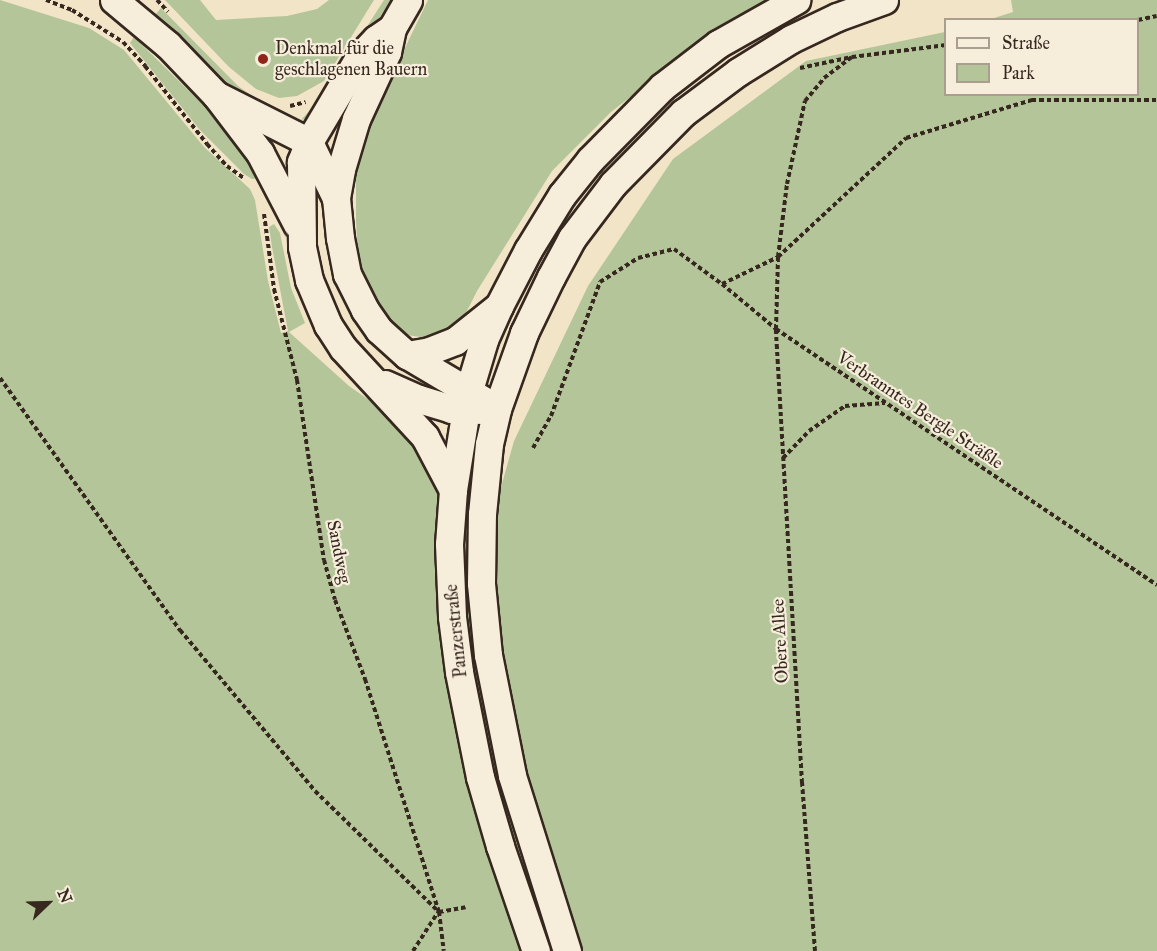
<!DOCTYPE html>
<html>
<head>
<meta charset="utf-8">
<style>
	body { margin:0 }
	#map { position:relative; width:1157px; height:951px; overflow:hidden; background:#f1e4c7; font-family:"IM FELL Great Primer",serif }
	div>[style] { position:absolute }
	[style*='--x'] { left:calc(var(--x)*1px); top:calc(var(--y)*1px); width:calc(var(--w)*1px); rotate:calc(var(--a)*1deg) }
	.green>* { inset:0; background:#b4c59a }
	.path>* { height:4px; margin-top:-2px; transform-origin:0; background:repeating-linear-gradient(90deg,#36281f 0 4.5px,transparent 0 7.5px) }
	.roads { filter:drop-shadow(2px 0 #36281f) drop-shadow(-2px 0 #36281f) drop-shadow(0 2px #36281f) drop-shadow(0 -2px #36281f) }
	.secondary>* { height:27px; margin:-13.5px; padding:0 13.5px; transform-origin:13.5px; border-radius:13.5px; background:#f6eddb }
	.dots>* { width:16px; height:16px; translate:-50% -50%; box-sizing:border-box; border:3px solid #f6eddb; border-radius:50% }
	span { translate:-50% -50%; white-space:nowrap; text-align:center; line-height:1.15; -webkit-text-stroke:4.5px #f6eddb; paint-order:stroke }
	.poi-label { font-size:18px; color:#36281f }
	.left { translate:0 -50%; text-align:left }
	.street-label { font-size:18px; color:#36281f }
	.legend { position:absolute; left:944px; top:18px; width:195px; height:78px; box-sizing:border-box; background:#f6eddb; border:2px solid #a99e90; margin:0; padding:8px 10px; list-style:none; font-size:18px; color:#36281f }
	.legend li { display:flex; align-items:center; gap:12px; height:30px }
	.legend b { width:30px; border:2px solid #a99e90 }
	.north { position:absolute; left:18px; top:873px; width:60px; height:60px; -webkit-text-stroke:4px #f6eddb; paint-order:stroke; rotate:67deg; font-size:16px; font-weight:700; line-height:24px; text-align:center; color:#36281f }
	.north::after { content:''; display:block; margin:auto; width:21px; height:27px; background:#36281f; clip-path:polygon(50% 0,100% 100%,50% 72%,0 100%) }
</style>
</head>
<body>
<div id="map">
	<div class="green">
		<div style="clip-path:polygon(0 0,89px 28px,124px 50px,204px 147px,250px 189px,255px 200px,268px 281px,281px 333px,288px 331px,272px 247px,269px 227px,274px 224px,280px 233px,291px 288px,305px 323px,289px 332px,349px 386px,409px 428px,437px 487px,438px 501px,494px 512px,514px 441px,588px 286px,673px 159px,806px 61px,945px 32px,946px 94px,1138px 94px,1138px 20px,991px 19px,1013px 12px,1011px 0,1157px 0,1157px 951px,0 951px)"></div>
		<div style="clip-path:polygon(165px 0,200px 0,216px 20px,287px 16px,317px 9px,329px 0,374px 0,324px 81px,297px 96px,279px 98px,256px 89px,229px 67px)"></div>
		<div style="clip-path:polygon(384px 0,391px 0,326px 100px,309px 118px,301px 120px,321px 98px)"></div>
		<div style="clip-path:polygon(428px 0,767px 0,702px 41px,611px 112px,552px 171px,477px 291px,464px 317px,447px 331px,427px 338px,407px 335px,391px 324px,371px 295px,358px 259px,356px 221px,356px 168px,364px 133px)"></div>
		<div style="clip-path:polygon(161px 8px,238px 86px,265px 105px,284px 113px,288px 120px,237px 92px,216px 74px,155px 15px)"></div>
		<div style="clip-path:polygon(134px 37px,239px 140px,259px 178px,252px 179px,244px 174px,200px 130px,130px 43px)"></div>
	</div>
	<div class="path">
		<div style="--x:46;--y:0;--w:28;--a:21"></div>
		<div style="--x:72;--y:10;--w:60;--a:32.1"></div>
		<div style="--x:123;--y:42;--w:33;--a:47"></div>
		<div style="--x:145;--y:66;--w:100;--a:51.5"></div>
		<div style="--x:207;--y:144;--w:30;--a:48"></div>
		<div style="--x:227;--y:166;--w:22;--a:36"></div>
		<div style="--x:157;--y:0;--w:16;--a:47"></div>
		<div style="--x:1138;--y:20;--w:19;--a:-12"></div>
		<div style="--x:800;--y:68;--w:53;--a:-11.9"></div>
		<div style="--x:852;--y:57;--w:95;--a:-7.3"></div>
		<div style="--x:290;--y:106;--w:16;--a:-14"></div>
		<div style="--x:264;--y:214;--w:76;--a:82.4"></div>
		<div style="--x:274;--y:289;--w:94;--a:75.8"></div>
		<div style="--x:297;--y:380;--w:182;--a:81.5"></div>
		<div style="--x:324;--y:560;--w:41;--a:74.6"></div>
		<div style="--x:335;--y:600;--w:85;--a:69.2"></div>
		<div style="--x:365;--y:679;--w:244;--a:72.4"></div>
		<div style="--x:439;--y:912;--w:39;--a:83"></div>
		<div style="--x:722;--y:284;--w:62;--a:-25.7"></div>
		<div style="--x:778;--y:257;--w:175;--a:-42.9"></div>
		<div style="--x:906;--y:138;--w:132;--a:-16.8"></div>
		<div style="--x:1032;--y:100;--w:125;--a:0"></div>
		<div style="--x:0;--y:378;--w:310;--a:54.5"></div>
		<div style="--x:180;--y:630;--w:210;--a:50"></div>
		<div style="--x:315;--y:791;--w:173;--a:44.3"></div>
		<div style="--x:439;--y:912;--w:27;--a:-10"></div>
		<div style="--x:533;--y:448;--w:37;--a:-61"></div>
		<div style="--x:551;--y:416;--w:143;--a:-69.9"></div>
		<div style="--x:600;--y:282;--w:45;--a:-32.3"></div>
		<div style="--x:638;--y:258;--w:37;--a:-14"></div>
		<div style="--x:674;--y:249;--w:59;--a:36.1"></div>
		<div style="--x:722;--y:284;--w:70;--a:39.8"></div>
		<div style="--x:776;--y:329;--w:459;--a:33.9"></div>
		<div style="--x:783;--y:458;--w:37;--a:-46"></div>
		<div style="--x:809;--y:431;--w:44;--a:-34.8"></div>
		<div style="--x:845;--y:406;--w:40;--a:-4.3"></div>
		<div style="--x:413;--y:951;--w:46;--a:-57.3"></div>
		<div style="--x:815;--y:951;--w:169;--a:-94.4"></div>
		<div style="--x:802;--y:783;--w:455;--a:-93.3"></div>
		<div style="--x:776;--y:329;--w:72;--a:-88.4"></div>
		<div style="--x:778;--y:257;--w:74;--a:-83"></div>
		<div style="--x:787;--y:184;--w:85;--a:-77.8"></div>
		<div style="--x:805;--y:101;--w:30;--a:-50"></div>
		<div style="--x:824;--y:78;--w:35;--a:-37"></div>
	</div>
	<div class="roads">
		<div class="secondary">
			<div style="--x:114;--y:0;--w:70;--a:39.8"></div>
			<div style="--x:168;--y:45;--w:69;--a:46.2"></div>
			<div style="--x:216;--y:95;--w:73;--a:52.8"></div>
			<div style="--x:260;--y:153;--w:80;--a:62.5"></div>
			<div style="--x:392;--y:28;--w:19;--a:145"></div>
			<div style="--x:376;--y:39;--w:23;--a:133"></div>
			<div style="--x:360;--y:56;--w:100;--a:120.7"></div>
			<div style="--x:309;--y:142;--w:22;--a:112"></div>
			<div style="--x:301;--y:162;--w:85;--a:89.3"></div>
			<div style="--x:302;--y:247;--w:34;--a:78"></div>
			<div style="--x:309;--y:280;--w:49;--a:67.1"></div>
			<div style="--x:328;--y:325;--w:27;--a:57"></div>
			<div style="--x:343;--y:348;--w:121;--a:47.3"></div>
			<div style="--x:425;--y:437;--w:60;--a:62.2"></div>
			<div style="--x:216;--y:95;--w:104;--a:26.8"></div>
			<div style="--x:309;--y:142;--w:62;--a:64.3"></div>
			<div style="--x:336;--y:198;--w:40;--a:84.3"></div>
			<div style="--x:340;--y:238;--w:37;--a:79"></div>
			<div style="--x:347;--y:274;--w:40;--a:63.4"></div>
			<div style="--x:365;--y:310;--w:24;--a:55"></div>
			<div style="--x:379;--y:330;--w:38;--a:42"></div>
			<div style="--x:407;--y:355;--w:88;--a:30.6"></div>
			<div style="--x:336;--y:198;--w:29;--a:-80"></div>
			<div style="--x:341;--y:169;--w:52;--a:-73.3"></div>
			<div style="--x:356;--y:119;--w:74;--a:-65.2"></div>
			<div style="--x:387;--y:52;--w:25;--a:-78"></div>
			<div style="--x:392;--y:28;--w:32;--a:-60"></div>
			<div style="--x:499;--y:306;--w:37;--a:114"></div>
			<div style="--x:484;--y:340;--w:52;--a:106.7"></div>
			<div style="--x:469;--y:390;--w:101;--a:99.1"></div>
			<div style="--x:453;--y:490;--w:54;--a:94.2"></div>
			<div style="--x:449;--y:544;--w:73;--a:87.6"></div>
			<div style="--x:452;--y:617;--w:55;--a:82.7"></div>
			<div style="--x:459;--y:672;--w:107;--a:78.7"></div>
			<div style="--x:480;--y:777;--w:72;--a:73.8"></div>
			<div style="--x:500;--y:846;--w:111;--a:71.1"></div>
			<div style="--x:407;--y:355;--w:22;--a:-10"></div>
			<div style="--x:429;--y:351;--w:28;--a:-21"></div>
			<div style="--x:455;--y:341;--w:56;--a:-38.5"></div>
			<div style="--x:499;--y:306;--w:63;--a:-62.6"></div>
			<div style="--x:528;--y:250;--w:65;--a:-58.3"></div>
			<div style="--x:562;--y:195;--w:45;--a:-51.3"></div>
			<div style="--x:590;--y:160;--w:103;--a:-45.4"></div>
			<div style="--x:662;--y:87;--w:71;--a:-37.5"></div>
			<div style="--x:718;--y:44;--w:90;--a:-29.4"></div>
			<div style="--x:385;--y:384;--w:37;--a:24"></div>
			<div style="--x:419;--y:399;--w:34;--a:17"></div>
			<div style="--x:451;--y:409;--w:32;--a:2"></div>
			<div style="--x:567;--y:951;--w:184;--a:-107.4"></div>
			<div style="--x:512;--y:775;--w:122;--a:-101.3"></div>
			<div style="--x:488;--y:655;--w:72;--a:-95.6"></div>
			<div style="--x:481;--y:583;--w:69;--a:-89.2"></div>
			<div style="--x:482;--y:514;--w:70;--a:-84.3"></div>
			<div style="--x:489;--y:444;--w:36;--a:-77"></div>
			<div style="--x:497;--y:409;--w:81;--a:-70.4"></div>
			<div style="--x:524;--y:333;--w:62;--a:-64.3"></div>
			<div style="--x:551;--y:277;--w:44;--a:-61.7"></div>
			<div style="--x:572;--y:238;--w:68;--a:-52.8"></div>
			<div style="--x:613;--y:184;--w:100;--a:-45.4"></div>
			<div style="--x:683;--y:113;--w:69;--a:-36.7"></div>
			<div style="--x:738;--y:72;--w:62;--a:-31.9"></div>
			<div style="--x:791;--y:39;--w:51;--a:-25.6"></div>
			<div style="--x:837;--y:17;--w:50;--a:-19.9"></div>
		</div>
	</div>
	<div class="dots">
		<div style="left:263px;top:59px;background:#8f2418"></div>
	</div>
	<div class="poi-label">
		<span class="left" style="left:275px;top:59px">Denkmal für die<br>geschlagenen Bauern</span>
	</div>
	<div class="street-label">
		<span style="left:920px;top:410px;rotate:34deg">Verbranntes Bergle Sträßle</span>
		<span style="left:339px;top:552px;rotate:79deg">Sandweg</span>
		<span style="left:456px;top:631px;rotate:-96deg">Panzerstraße</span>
		<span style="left:780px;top:641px;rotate:-93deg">Obere Allee</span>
	</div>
	<ul class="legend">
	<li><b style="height:8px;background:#f6eddb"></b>Straße</li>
	<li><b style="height:16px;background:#b4c59a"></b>Park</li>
	</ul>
	<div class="north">N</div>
</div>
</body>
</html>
